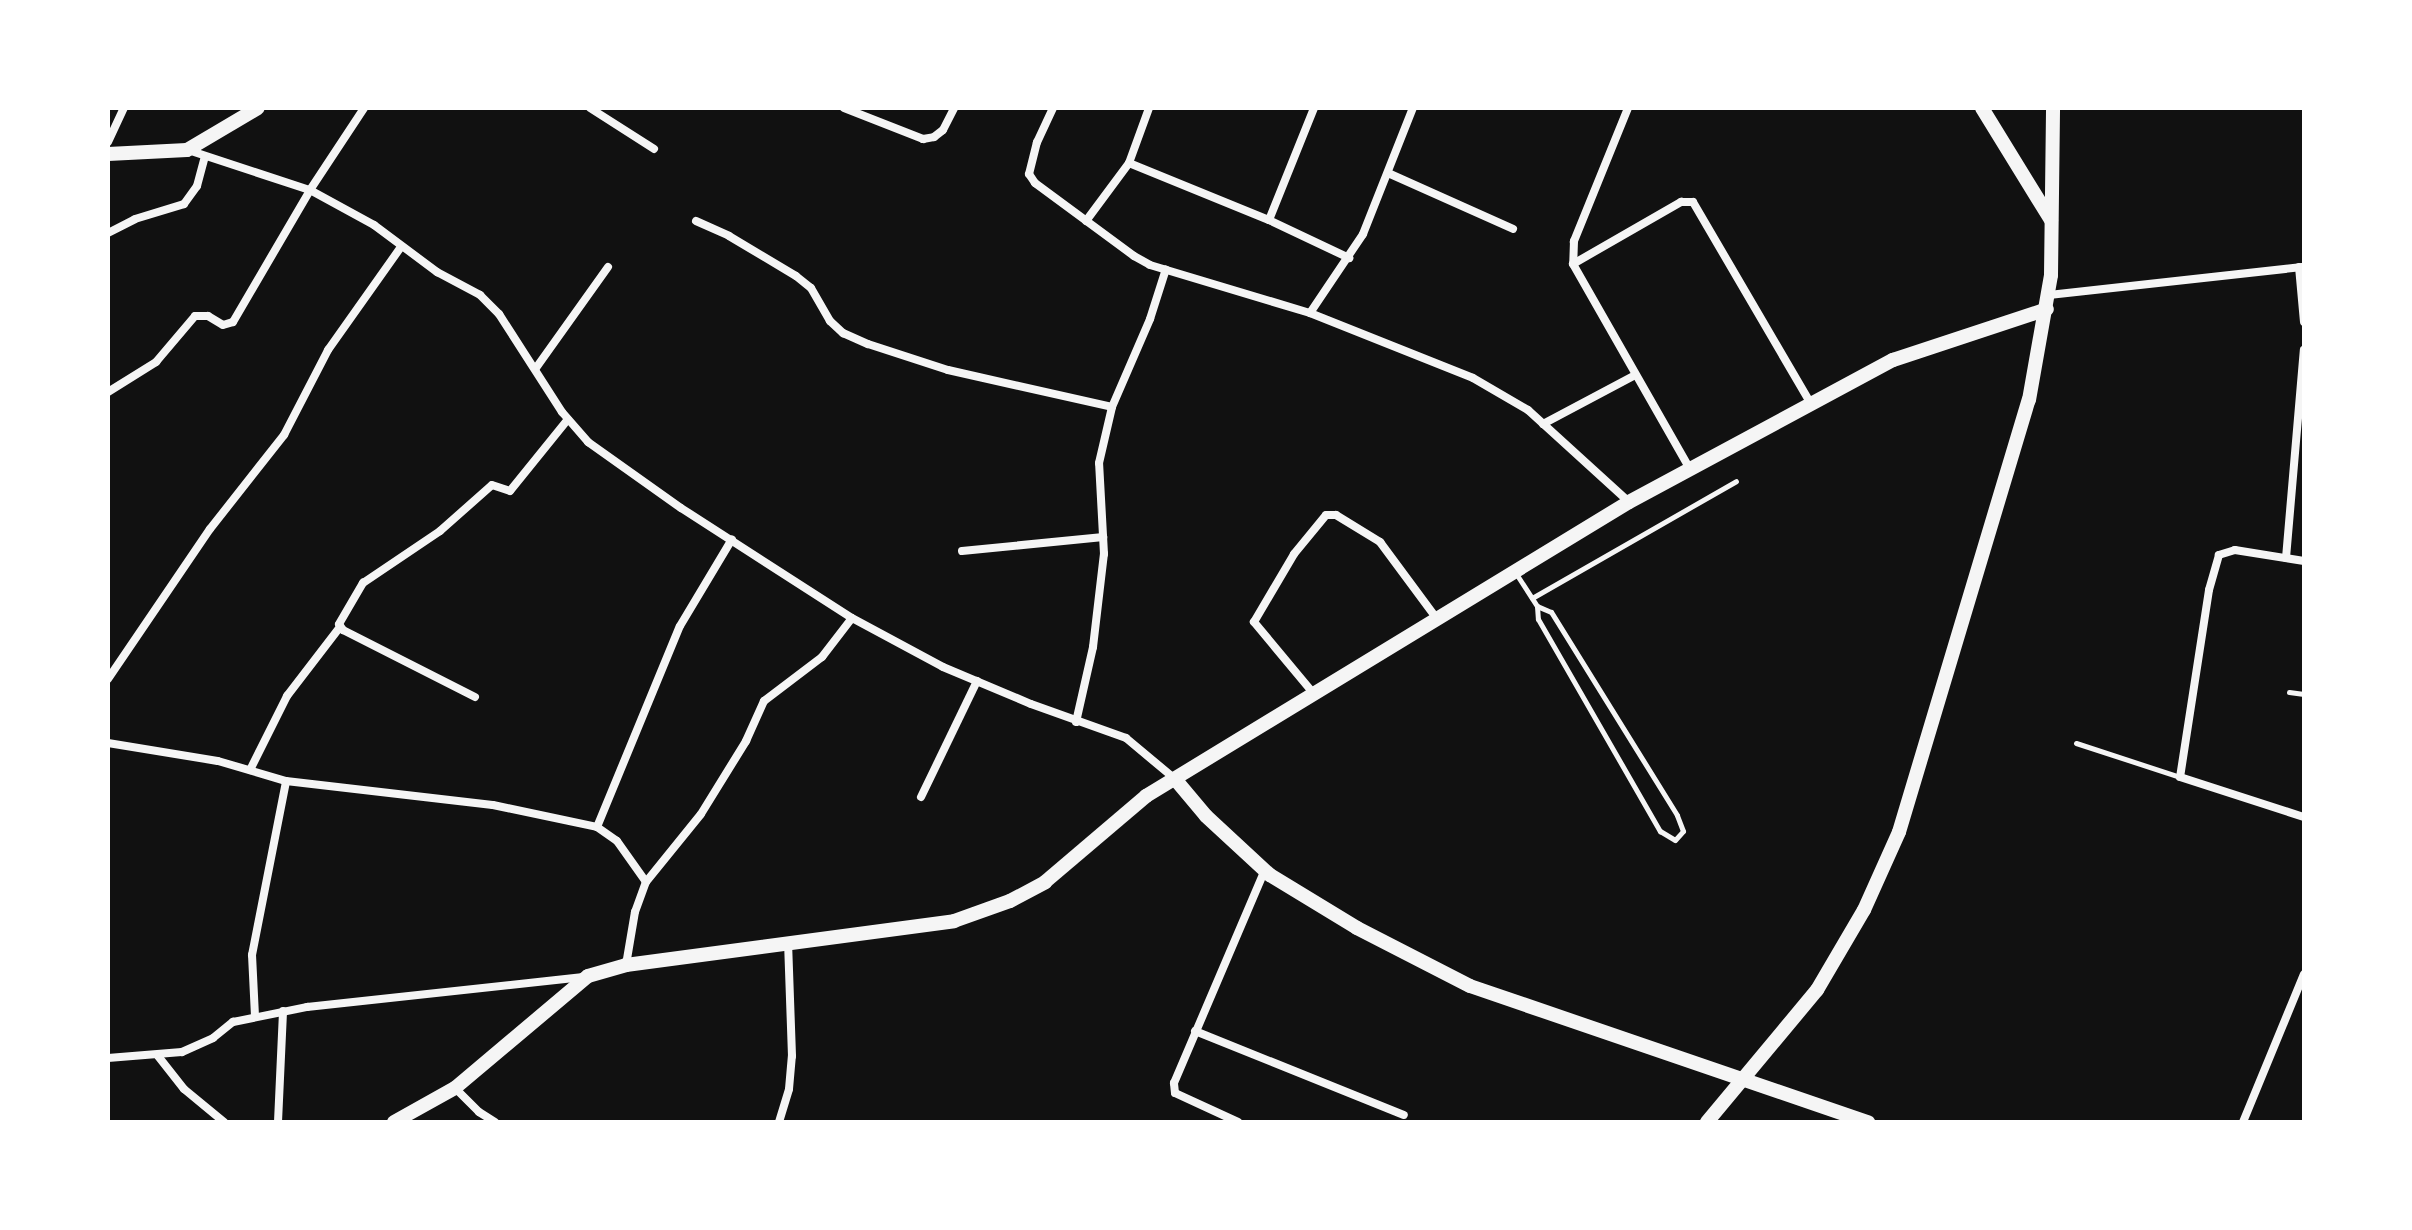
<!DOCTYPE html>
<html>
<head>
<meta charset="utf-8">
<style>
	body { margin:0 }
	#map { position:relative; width:2412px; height:1230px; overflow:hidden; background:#111; font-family:Manrope,sans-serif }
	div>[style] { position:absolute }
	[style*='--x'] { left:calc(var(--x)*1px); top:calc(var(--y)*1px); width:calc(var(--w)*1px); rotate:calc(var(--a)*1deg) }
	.service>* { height:5px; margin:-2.5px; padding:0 2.5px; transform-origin:2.5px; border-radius:2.5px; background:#f5f5f5 }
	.minor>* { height:8px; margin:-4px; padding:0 4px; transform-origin:4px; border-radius:4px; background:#f5f5f5 }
	.tertiary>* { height:14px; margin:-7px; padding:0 7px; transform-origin:7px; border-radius:7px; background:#f5f5f5 }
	span { translate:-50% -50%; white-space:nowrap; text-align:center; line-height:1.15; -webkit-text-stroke:8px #fff; paint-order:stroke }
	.frame { position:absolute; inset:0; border:110px solid #fff; pointer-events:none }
</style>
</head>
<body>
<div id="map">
	<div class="service">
		<div style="--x:1515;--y:572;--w:40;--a:57.1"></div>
		<div style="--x:1537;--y:606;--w:13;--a:86"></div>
		<div style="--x:1538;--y:619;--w:245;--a:60.1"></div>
		<div style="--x:1660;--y:831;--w:17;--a:31"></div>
		<div style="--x:1675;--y:840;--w:12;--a:-48"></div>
		<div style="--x:1683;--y:831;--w:17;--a:-111"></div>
		<div style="--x:1677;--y:815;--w:239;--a:-121.8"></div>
		<div style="--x:1551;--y:612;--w:15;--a:-157"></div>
		<div style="--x:1532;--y:598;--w:235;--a:-29.8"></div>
		<div style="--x:2289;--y:692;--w:15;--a:8"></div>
		<div style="--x:2076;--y:743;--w:109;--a:18.1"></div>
	</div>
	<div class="minor">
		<div style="--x:590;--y:108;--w:76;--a:32.6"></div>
		<div style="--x:844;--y:108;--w:85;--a:21.4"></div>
		<div style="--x:923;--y:139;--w:11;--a:-10"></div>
		<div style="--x:934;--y:137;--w:11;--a:-38"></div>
		<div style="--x:943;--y:130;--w:25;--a:-63"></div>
		<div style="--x:1053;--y:108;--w:38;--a:115"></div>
		<div style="--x:1037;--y:142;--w:33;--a:104"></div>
		<div style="--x:1029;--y:174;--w:11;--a:56"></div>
		<div style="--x:1035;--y:183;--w:123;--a:36.4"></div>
		<div style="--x:1134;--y:256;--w:18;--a:29"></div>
		<div style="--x:1150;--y:265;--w:167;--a:16.7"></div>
		<div style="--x:1310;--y:313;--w:175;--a:21.7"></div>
		<div style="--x:1473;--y:378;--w:64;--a:30.2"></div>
		<div style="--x:1528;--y:410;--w:137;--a:42.3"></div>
		<div style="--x:1628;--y:108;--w:144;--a:112.1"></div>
		<div style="--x:1574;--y:241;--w:23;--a:92"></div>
		<div style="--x:1573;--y:264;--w:236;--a:60.3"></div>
		<div style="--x:108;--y:142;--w:38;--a:-65"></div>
		<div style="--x:188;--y:150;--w:128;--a:18.2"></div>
		<div style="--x:310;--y:190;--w:73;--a:28.7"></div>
		<div style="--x:374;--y:225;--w:79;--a:36.7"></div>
		<div style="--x:437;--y:272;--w:49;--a:28.1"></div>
		<div style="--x:480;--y:295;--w:27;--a:45"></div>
		<div style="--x:499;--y:314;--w:117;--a:57.3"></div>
		<div style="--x:562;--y:412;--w:40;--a:49"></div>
		<div style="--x:588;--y:442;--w:114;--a:35.4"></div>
		<div style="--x:681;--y:508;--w:203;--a:32.8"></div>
		<div style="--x:852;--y:618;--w:103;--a:28.3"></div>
		<div style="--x:943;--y:667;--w:95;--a:22.8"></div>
		<div style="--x:1031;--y:704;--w:101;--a:19.7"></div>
		<div style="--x:1126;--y:738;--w:64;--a:39.9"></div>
		<div style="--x:1129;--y:163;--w:151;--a:22.2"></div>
		<div style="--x:1269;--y:220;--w:121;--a:-68.1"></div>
		<div style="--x:1388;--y:173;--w:137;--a:24.1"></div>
		<div style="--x:1269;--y:220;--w:89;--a:25.4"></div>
		<div style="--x:696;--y:221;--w:36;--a:24"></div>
		<div style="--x:729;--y:236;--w:78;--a:30.8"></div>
		<div style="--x:796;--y:276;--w:19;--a:39"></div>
		<div style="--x:811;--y:288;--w:38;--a:60"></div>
		<div style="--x:830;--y:321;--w:18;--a:43"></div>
		<div style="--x:843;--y:333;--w:27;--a:24"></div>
		<div style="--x:868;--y:344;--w:84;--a:18"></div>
		<div style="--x:948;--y:370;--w:168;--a:12.7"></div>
		<div style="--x:1086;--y:221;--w:72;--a:-53.4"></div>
		<div style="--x:1129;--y:163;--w:59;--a:-70"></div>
		<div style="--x:108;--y:233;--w:30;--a:-27"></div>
		<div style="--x:135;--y:219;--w:51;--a:-17"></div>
		<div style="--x:184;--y:204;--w:22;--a:-54"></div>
		<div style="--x:197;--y:186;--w:30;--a:-75"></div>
		<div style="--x:1573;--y:264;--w:125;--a:-29.9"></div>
		<div style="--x:1681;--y:202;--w:12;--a:0"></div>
		<div style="--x:1693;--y:202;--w:234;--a:59.7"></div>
		<div style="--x:2299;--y:267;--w:55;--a:84.8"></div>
		<div style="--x:2049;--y:295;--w:257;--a:-6.3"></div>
		<div style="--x:1310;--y:313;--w:95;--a:-56.1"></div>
		<div style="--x:1363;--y:234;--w:136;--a:-68.4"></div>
		<div style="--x:536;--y:368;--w:124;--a:-54.5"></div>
		<div style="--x:108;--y:392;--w:57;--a:-32"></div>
		<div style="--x:156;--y:362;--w:60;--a:-49.7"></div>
		<div style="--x:195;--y:316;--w:13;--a:0"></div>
		<div style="--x:208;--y:316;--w:17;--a:31"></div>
		<div style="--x:223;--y:325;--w:10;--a:-17"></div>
		<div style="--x:233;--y:322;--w:153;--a:-59.7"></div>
		<div style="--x:310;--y:190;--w:98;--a:-56.6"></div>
		<div style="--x:1543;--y:424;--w:104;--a:-28"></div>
		<div style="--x:962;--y:551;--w:142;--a:-5.7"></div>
		<div style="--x:2286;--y:558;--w:209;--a:-85.1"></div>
		<div style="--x:2304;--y:561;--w:70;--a:-170.9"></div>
		<div style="--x:2235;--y:550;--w:17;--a:163"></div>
		<div style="--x:2219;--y:555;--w:36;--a:106"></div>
		<div style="--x:2209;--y:590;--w:189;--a:98.8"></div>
		<div style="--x:2180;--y:777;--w:130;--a:17.9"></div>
		<div style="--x:108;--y:679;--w:181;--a:-55.8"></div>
		<div style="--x:210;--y:529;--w:120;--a:-51.8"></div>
		<div style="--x:284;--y:435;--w:96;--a:-62.6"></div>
		<div style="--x:328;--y:350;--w:126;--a:-54.7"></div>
		<div style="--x:1314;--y:694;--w:94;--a:-129.8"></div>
		<div style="--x:1254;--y:622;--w:79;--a:-59.5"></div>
		<div style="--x:1294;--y:554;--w:50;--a:-50.6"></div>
		<div style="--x:1326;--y:515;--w:10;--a:0"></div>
		<div style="--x:1336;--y:515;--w:52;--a:31.5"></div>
		<div style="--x:1380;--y:542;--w:96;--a:53.5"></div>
		<div style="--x:475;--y:697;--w:148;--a:-153.1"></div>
		<div style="--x:343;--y:630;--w:7;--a:-124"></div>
		<div style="--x:339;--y:624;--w:48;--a:-59.7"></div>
		<div style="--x:363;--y:583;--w:93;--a:-34"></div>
		<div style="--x:440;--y:531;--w:69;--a:-41.5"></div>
		<div style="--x:492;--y:485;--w:19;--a:18"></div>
		<div style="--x:510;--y:491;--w:92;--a:-51.1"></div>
		<div style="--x:1076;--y:722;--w:77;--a:-77.2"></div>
		<div style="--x:1093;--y:647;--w:94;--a:-83.3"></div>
		<div style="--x:1104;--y:554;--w:91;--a:-93.1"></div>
		<div style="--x:1099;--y:463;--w:57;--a:-76.9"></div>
		<div style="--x:1112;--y:407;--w:96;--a:-66.6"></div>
		<div style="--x:1150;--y:319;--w:52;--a:-72.3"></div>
		<div style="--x:108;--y:743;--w:111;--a:9.3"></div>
		<div style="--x:218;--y:761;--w:71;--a:16.4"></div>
		<div style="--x:286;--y:781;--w:208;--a:6.6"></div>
		<div style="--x:493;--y:805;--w:106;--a:11.9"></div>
		<div style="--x:597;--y:827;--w:24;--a:35"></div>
		<div style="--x:617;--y:841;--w:50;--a:54.7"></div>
		<div style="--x:250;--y:770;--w:83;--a:-63.4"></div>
		<div style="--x:287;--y:696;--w:87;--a:-52.5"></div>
		<div style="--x:921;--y:797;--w:129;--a:-64.2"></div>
		<div style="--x:597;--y:827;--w:217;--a:-67.6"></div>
		<div style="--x:680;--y:626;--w:101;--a:-59.1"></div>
		<div style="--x:626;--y:965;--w:54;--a:-80.4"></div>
		<div style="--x:635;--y:912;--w:32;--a:-70"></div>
		<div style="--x:646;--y:882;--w:87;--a:-51"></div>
		<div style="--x:701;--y:814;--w:86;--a:-58.3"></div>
		<div style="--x:746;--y:741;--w:44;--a:-65.8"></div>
		<div style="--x:764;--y:701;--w:73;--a:-37.2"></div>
		<div style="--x:822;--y:657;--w:49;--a:-52.4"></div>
		<div style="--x:255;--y:1016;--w:61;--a:-92.8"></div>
		<div style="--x:252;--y:955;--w:177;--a:-78.9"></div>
		<div style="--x:1195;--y:1031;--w:225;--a:21.9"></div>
		<div style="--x:158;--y:1056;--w:42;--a:51.8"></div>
		<div style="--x:184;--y:1089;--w:52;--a:39.5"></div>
		<div style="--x:108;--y:1058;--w:74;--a:-4.6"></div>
		<div style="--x:182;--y:1052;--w:34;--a:-24"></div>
		<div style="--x:213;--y:1038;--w:26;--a:-39"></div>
		<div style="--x:233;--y:1022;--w:76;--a:-11.5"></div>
		<div style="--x:307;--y:1007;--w:278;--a:-6.2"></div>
		<div style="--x:455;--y:1088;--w:34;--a:45"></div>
		<div style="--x:479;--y:1112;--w:19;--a:32"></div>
		<div style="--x:278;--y:1122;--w:111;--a:-87.4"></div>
		<div style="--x:779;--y:1122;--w:34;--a:-73"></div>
		<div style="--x:789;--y:1089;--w:33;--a:-85"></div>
		<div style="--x:792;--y:1056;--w:115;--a:-92"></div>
		<div style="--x:1238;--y:1122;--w:69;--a:-155.3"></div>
		<div style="--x:1175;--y:1093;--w:10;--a:-96"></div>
		<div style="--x:1174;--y:1083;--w:232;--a:-66.9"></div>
		<div style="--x:2243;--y:1122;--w:160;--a:-67.6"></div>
	</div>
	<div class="tertiary">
		<div style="--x:1982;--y:108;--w:132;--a:58.4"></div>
		<div style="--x:108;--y:154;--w:79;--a:-2.9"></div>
		<div style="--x:187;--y:150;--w:82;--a:-30.6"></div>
		<div style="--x:1175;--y:779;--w:48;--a:50"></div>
		<div style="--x:1206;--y:816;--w:87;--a:42.7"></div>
		<div style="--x:1270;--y:875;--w:102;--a:31.3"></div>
		<div style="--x:1357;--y:928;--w:127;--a:27.2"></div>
		<div style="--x:1470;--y:986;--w:421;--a:18.9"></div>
		<div style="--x:394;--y:1122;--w:70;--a:-29.1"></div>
		<div style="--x:455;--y:1088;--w:174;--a:-40.1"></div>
		<div style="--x:588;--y:976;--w:40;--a:-16"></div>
		<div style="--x:626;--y:965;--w:331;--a:-7.6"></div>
		<div style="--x:954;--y:921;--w:59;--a:-19.7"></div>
		<div style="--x:1010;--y:901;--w:40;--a:-28"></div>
		<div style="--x:1045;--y:882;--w:133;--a:-40.4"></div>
		<div style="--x:1146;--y:796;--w:565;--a:-31.33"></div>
		<div style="--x:1629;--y:502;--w:300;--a:-28.3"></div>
		<div style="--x:1893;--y:360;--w:162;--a:-18.3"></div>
		<div style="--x:1707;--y:1122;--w:172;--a:-50.2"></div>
		<div style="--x:1817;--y:990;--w:93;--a:-59.6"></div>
		<div style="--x:1864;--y:910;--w:85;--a:-65.8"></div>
		<div style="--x:1899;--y:832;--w:451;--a:-73.3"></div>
		<div style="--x:2029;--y:400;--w:127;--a:-80"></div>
		<div style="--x:2051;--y:275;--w:167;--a:-89.3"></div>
	</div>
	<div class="frame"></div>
</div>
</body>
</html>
